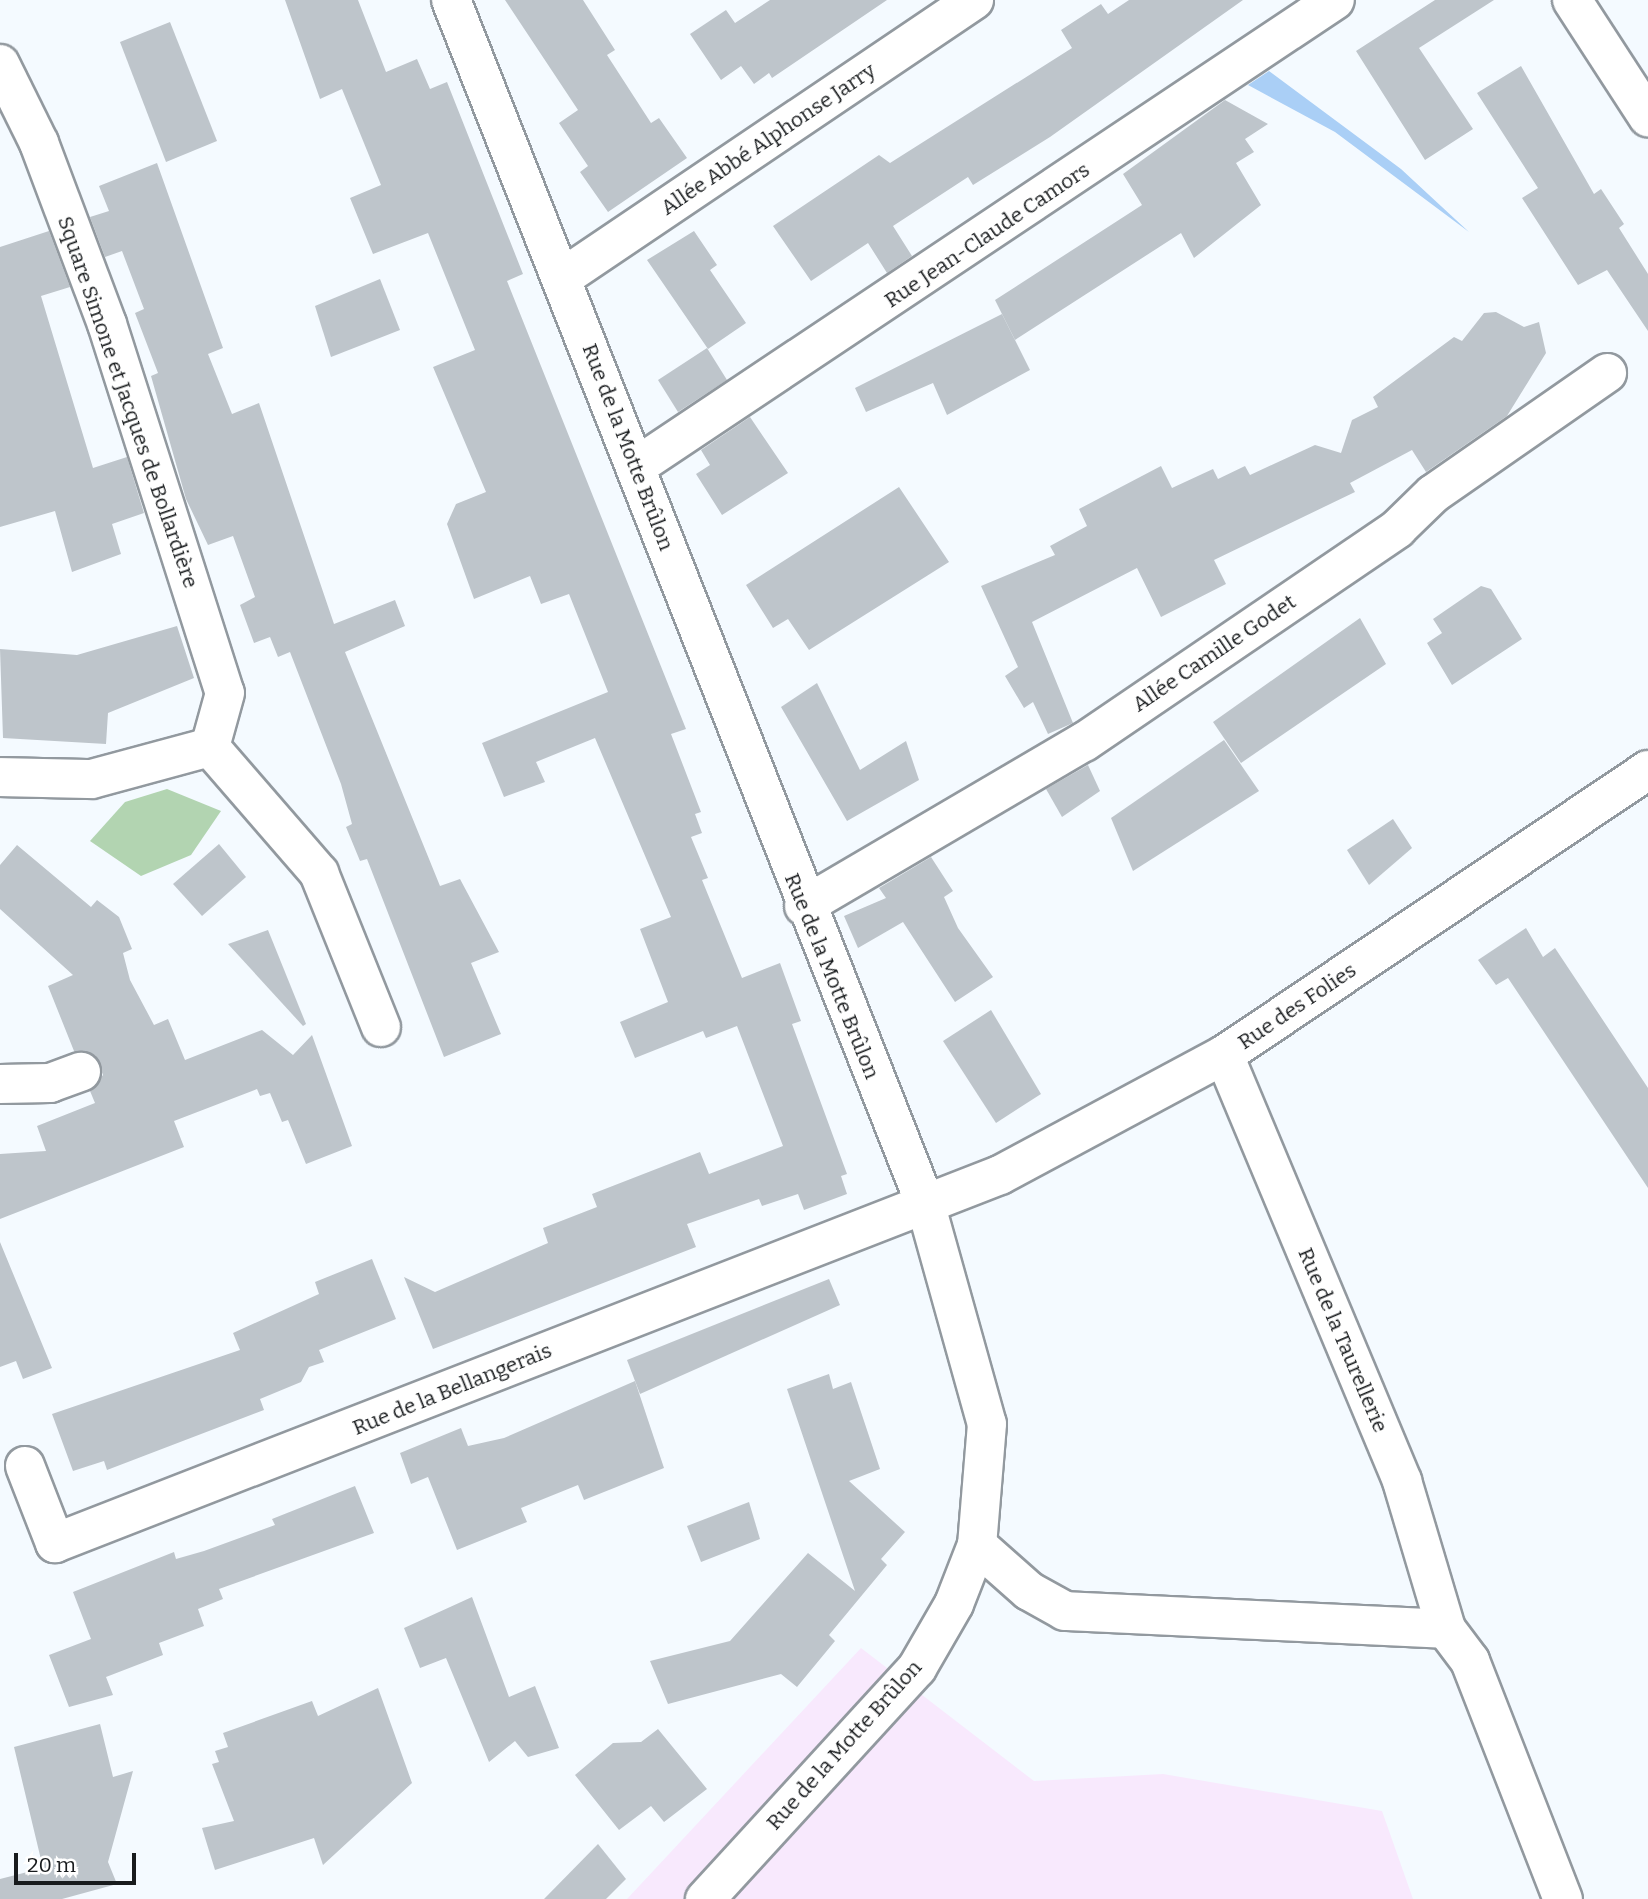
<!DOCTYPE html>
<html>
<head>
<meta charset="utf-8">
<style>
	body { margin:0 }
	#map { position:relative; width:1648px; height:1899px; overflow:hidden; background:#f4faff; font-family:Bitter,serif }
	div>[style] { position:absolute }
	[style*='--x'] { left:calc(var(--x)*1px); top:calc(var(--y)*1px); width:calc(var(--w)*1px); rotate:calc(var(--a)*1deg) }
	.commercial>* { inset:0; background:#f8e9fd }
	.green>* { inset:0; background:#b2d4b1 }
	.water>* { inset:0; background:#aacff6 }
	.building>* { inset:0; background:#bec5cb }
	.roads { filter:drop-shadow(2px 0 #92999f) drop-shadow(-2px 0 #92999f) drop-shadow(0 2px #92999f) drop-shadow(0 -2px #92999f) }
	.minor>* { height:38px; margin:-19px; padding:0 19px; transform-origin:19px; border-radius:19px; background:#fff }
	.tertiary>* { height:38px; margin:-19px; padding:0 19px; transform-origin:19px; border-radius:19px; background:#fff }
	span { translate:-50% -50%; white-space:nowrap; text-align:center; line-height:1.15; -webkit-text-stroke:5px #fff; paint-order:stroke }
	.street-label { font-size:21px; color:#181b1d }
	.scale { position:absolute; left:14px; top:1853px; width:122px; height:32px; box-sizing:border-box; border:4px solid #181b1d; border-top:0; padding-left:9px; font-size:21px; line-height:24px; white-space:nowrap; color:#181b1d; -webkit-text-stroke:5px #fff; paint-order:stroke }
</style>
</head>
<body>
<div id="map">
	<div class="commercial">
		<div style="clip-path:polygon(861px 1648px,1034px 1781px,1163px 1774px,1382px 1811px,1413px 1899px,627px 1899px)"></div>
	</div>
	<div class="green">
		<div style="clip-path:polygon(167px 789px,221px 811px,191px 855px,141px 876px,90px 841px,125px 802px)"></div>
	</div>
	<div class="water">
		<div style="clip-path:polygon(1269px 71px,1401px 169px,1469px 232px,1335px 132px,1248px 85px)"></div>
	</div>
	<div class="building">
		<div style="clip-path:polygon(285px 0,358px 0,386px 72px,417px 59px,430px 89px,447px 82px,523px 274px,507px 281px,686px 729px,671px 734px,701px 812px,695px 814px,702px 833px,691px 837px,708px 878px,702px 880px,742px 978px,780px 963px,801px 1021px,792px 1024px,847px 1174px,841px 1176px,847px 1194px,804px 1210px,798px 1194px,762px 1206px,759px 1199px,687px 1224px,696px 1247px,433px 1349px,404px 1277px,435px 1292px,548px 1243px,543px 1228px,597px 1207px,592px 1194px,700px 1152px,709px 1174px,783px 1146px,737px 1026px,706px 1038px,703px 1031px,635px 1058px,620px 1022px,668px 1002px,640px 929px,671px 917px,595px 738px,536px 762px,545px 782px,504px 797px,482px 743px,608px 692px,569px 594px,541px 604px,530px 576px,474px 599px,447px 524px,456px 504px,486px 492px,433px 367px,475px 350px,428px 233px,373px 254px,350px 198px,381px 185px,342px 89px,320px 99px)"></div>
		<div style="clip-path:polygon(505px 0,583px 0,615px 50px,607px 55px,651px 123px,659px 118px,687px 158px,608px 212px,580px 172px,588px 166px,559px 123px,578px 110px)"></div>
		<div style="clip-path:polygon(770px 0,887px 0,772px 78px,769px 73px,754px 84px,741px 66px,721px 80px,690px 34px,726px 10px,735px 23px)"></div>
		<div style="clip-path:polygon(1129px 0,1243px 0,1050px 137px,973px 185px,968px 177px,893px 226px,912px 256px,887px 273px,868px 243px,811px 281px,773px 226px,879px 155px,890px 163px,1072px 48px,1061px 30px,1101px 4px,1108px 14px)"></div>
		<div style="clip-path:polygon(1435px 0,1494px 0,1419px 48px,1473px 129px,1425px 160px,1356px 51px)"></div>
		<div style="clip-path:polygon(170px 22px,217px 141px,166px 162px,120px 42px)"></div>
		<div style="clip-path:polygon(1521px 66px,1594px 194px,1601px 189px,1624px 224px,1619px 228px,1648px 274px,1648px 331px,1607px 270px,1578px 285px,1522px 198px,1538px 188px,1477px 93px)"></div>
		<div style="clip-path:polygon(1225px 100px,1268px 124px,1245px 139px,1254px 152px,1236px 163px,1261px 205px,1194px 258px,1181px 233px,1015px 340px,995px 300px,1142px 205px,1123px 174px)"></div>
		<div style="clip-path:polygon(157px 163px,223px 348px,208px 354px,232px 414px,259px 403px,334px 624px,395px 600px,405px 626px,345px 652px,440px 886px,460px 879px,499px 952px,471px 963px,501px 1034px,444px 1057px,367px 859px,360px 861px,346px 827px,352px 824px,341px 784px,290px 652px,278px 657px,270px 637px,254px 643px,240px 605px,255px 597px,233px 536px,208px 545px,186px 499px,151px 376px,158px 373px,135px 313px,144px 309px,122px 251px,105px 257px,90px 217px,109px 211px,99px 186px)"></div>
		<div style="clip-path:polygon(49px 231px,70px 287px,41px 296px,93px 468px,127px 457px,144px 513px,112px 524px,121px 554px,72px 572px,55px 511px,0 527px,0 247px)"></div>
		<div style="clip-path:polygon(694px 231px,717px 265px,710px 270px,746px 323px,708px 349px,647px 260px)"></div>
		<div style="clip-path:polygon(380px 279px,400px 330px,331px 357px,315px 306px)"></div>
		<div style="clip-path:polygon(1496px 312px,1524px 327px,1539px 322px,1546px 353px,1507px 416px,1426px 472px,1412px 450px,1350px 483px,1355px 492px,1214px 560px,1226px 584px,1161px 617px,1137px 568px,1032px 622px,1073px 723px,1048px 734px,1033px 702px,1024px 708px,1005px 676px,1018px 667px,981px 586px,1055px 555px,1050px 546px,1087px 526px,1079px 509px,1161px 466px,1172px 488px,1213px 469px,1218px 479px,1245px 466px,1250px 475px,1315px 445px,1341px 453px,1352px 420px,1378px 407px,1373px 397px,1454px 337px,1462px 341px,1484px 313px)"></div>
		<div style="clip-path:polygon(1002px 314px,1030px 370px,947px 415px,933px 383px,866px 412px,855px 388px)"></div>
		<div style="clip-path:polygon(707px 348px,727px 380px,678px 412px,658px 380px)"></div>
		<div style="clip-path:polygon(750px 417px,788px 473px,722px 515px,696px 474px,710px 465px,701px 450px)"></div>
		<div style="clip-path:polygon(899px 487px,949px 562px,809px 650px,788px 619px,773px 628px,746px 585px)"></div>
		<div style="clip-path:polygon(1481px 586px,1491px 589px,1522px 639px,1452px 685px,1427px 643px,1442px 633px,1433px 619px)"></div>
		<div style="clip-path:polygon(1360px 618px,1386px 664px,1241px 763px,1213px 722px)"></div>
		<div style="clip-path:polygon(177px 626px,194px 678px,108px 713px,106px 744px,3px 738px,0 649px,77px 655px)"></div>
		<div style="clip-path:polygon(817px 683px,860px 770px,906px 741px,919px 780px,847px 821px,781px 707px)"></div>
		<div style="clip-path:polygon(1224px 740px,1259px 791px,1133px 871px,1111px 818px)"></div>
		<div style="clip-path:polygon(1088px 765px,1100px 791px,1062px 817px,1046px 789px)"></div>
		<div style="clip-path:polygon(1393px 819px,1412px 848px,1369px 885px,1347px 850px)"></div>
		<div style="clip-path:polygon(219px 844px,246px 877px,202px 916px,173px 884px)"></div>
		<div style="clip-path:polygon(17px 845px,91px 907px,97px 900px,119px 917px,132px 949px,123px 953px,130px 980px,154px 1025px,168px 1019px,185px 1060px,262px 1030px,293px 1055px,312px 1035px,352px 1146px,306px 1164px,288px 1120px,282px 1122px,270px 1093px,260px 1096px,257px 1089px,174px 1121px,184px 1147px,0 1219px,0 1154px,46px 1151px,37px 1126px,95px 1103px,90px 1091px,103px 1075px,95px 1055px,74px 1051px,48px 986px,73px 975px,0 909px,0 865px)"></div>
		<div style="clip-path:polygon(931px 857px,953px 891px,944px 897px,958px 928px,993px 977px,955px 1002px,903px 922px,858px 948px,844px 916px,886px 898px,879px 888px)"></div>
		<div style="clip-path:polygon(1526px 928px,1543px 957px,1555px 948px,1648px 1088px,1648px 1188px,1508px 978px,1496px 985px,1478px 960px)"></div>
		<div style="clip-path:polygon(268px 930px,306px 1024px,303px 1026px,228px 944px)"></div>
		<div style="clip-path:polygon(991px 1010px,1041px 1094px,996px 1123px,943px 1041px)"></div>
		<div style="clip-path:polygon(0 1242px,52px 1368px,23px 1379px,16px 1361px,0 1367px)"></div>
		<div style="clip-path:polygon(372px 1259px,396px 1319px,319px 1350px,324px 1362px,309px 1367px,301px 1382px,260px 1399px,264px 1410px,107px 1470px,104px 1461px,73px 1471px,52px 1414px,240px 1350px,233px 1333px,319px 1294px,315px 1282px)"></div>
		<div style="clip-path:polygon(829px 1279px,840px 1305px,640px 1394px,627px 1360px)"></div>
		<div style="clip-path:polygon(829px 1374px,833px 1389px,851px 1382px,880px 1469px,849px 1481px,905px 1532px,881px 1559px,887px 1565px,829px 1635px,835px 1641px,797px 1687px,781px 1674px,668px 1704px,650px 1661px,730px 1641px,808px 1553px,855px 1591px,787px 1389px)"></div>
		<div style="clip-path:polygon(635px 1381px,664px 1468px,584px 1500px,578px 1485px,521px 1508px,527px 1522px,457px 1550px,428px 1477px,411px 1484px,400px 1453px,461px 1428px,468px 1446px,504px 1438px)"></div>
		<div style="clip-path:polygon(355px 1486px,374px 1533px,219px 1589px,223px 1599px,198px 1609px,204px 1626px,159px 1643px,163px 1655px,106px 1677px,113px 1695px,69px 1707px,49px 1655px,91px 1639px,73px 1592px,174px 1552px,176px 1559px,204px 1551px,275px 1525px,272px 1519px)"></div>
		<div style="clip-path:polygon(749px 1502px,760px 1539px,701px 1562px,687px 1526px)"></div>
		<div style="clip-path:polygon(472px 1597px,509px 1697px,535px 1686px,559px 1748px,528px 1757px,515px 1741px,489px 1762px,446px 1658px,420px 1668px,404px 1628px)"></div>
		<div style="clip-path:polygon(378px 1688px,412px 1783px,323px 1865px,314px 1838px,215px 1870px,202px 1828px,234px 1821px,212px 1764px,219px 1762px,215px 1751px,228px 1747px,223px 1733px,312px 1701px,318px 1716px)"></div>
		<div style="clip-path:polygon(100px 1724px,113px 1777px,133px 1771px,108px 1862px,117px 1884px,62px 1899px,0 1899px,0 1879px,43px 1868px,14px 1747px)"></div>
		<div style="clip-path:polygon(658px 1729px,707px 1789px,664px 1822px,651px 1806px,619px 1830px,575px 1775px,613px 1743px,641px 1742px)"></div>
		<div style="clip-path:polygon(598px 1844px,626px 1879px,606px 1899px,544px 1899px)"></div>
	</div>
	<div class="roads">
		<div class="minor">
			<div style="--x:1572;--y:0;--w:140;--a:57"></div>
			<div style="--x:0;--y:64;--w:88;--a:63.7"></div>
			<div style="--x:39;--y:143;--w:193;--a:69.4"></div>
			<div style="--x:107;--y:324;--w:387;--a:72.3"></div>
			<div style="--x:225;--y:693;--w:56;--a:105.5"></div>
			<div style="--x:210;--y:747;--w:123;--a:164.9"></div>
			<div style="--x:91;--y:779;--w:91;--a:-178.7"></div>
			<div style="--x:562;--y:278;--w:497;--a:-34"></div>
			<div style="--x:637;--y:466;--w:839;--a:-33.73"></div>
			<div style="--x:210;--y:747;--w:167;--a:49.1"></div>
			<div style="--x:319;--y:873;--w:166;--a:68.1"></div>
			<div style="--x:804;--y:906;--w:324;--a:-30.4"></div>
			<div style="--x:1084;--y:742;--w:379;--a:-34.2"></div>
			<div style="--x:1397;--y:529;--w:50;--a:-44.2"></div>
			<div style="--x:1433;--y:494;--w:212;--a:-34.8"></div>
			<div style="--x:1224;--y:1055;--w:462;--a:67.3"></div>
			<div style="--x:1402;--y:1481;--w:154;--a:73.4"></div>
			<div style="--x:0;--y:1084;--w:50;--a:-1.1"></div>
			<div style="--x:50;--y:1083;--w:33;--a:-20"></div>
			<div style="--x:25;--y:1466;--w:83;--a:68.7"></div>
			<div style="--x:55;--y:1543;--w:1014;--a:-21.28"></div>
			<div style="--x:1000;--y:1175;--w:254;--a:-28.2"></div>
			<div style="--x:1224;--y:1055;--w:511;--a:-33.91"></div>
			<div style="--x:977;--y:1545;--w:69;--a:41.5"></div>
			<div style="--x:1029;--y:1591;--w:41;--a:29.1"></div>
			<div style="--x:1065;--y:1611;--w:381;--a:2.7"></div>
			<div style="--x:1446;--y:1629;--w:40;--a:53"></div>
			<div style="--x:1470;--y:1661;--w:256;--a:68.7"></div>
		</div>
		<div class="tertiary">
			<div style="--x:451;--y:0;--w:1296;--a:68.5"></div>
			<div style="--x:926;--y:1206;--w:226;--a:74.4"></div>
			<div style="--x:987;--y:1424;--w:121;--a:94.7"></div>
			<div style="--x:977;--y:1545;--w:63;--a:111.3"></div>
			<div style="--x:954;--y:1604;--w:74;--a:120"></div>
			<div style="--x:917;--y:1668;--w:314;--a:132.5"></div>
		</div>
	</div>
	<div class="street-label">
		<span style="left:768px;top:139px;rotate:-34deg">Allée Abbé Alphonse Jarry</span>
		<span style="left:987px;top:235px;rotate:-34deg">Rue Jean-Claude Camors</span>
		<span style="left:128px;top:402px;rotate:71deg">Square Simone et Jacques de Bollardière</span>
		<span style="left:628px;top:447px;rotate:69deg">Rue de la Motte Brûlon</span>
		<span style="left:1214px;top:653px;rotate:-34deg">Allée Camille Godet</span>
		<span style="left:832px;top:976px;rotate:68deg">Rue de la Motte Brûlon</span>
		<span style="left:1297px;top:1006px;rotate:-34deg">Rue des Folies</span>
		<span style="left:1343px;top:1340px;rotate:67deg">Rue de la Taurellerie</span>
		<span style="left:452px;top:1389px;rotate:-22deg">Rue de la Bellangerais</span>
		<span style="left:844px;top:1745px;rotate:-48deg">Rue de la Motte Brûlon</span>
	</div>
	<div class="scale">20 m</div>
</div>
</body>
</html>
